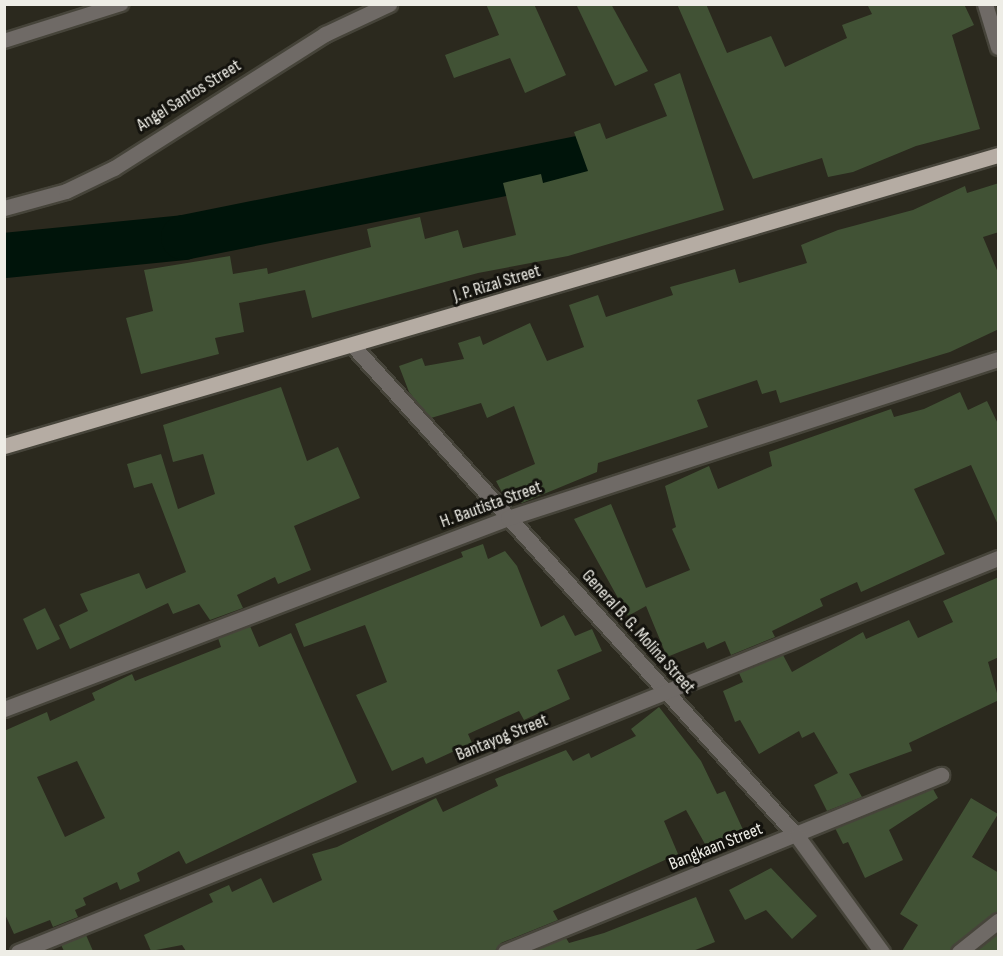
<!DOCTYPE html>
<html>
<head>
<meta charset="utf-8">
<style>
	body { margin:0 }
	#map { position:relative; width:1003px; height:956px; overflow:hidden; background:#2b291e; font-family:"Sofia Sans Condensed",sans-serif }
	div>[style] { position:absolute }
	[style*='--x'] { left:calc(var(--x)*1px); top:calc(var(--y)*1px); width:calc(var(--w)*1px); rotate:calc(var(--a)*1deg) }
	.river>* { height:45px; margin:-22.5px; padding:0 22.5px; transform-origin:22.5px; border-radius:22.5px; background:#00140a }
	.building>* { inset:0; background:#415235 }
	.roads { filter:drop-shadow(2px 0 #46443a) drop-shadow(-2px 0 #46443a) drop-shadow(0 2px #46443a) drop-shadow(0 -2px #46443a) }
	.service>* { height:14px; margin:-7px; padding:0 7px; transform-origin:7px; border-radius:7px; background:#6f6a66 }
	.minor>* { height:15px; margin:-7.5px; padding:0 7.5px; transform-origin:7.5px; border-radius:7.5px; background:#6f6a66 }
	.tertiary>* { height:15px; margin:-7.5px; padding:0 7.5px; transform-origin:7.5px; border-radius:7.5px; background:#6f6a66 }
	.primary>* { height:15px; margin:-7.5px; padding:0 7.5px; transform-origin:7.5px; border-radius:7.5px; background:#b5aca3 }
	span { translate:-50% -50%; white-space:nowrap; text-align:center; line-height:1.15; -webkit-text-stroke:6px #13120d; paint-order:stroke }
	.street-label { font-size:18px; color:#eeede6 }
	.frame { position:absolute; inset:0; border:6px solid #eeede6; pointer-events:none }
</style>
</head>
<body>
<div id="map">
	<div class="river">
		<div style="--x:4;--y:255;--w:180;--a:-5.7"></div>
		<div style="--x:183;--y:237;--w:405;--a:-11.3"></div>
	</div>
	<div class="building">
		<div style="clip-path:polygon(486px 4px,534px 4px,566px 75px,525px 93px,510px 58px,454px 78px,445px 55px,499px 35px)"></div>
		<div style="clip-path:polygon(576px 4px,611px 4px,648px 71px,615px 86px)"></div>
		<div style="clip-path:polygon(677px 4px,706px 4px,727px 53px,771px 36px,785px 67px,847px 38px,842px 25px,872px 14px,867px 4px,964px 4px,974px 25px,952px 35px,980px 129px,916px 146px,853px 172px,828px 177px,822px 158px,753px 179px)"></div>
		<div style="clip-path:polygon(680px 73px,724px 210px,568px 256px,478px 273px,312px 318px,305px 290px,239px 303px,244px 332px,215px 338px,219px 354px,141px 374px,126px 318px,153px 311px,144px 270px,230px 256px,233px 274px,267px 268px,268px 274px,371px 247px,367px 229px,420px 217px,425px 239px,458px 230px,463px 248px,516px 235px,503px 183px,541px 174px,543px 183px,588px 171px,574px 132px,600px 123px,606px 139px,667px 116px,654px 84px)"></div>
		<div style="clip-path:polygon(999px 183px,999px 232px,983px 237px,999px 275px,999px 329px,950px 352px,780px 403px,776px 390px,762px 394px,757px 380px,697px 400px,708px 427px,598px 463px,597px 472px,522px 503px,515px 496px,506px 500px,496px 481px,535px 464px,514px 406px,487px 418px,481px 403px,431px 418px,409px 392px,399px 366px,422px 358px,425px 366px,464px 359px,458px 343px,480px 336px,483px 345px,530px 323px,547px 361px,584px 347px,569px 305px,598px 295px,606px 317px,673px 295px,670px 287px,735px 269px,739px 283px,807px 263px,801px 245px,838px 230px,913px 210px,965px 186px,967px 193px)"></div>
		<div style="clip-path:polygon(281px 387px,307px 461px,338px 447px,360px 498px,294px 526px,311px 570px,278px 584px,275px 577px,237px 595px,243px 608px,210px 620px,199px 604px,173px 614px,168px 603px,70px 649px,59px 625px,88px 611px,80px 594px,139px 573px,146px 589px,186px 572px,152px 483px,134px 488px,127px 464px,161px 454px,178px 509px,215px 494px,203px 454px,173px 462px,163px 425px)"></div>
		<div style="clip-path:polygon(960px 392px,968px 410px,987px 401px,999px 426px,999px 527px,971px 465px,914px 489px,945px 554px,861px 592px,857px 582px,820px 599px,823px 606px,772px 631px,775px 637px,731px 655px,725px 641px,707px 649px,704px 642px,667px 657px,646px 606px,628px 616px,574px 519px,611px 504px,646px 588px,690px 570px,672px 529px,676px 527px,665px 486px,709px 466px,718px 489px,772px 466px,769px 452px,891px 409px,894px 417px,924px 409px)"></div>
		<div style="clip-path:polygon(483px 544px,488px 559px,505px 551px,517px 566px,541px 627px,564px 615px,575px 636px,592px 629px,602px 651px,557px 670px,570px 699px,524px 720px,519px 711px,468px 734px,472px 743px,426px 764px,423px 757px,392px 771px,356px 695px,387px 682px,365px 625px,304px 647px,295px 624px,463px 557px,461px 552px)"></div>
		<div style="clip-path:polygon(999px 577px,999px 657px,988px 662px,999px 700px,909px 743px,912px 751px,849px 774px,862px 797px,827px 811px,814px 785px,838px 773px,814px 732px,802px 738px,799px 731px,759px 754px,740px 720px,735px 722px,723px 691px,743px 682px,739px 673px,783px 655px,792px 672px,863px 632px,866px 639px,909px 620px,918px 638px,953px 622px,943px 601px)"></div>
		<div style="clip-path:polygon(45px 608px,60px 639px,37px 650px,23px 619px)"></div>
		<div style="clip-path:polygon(evenodd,250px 626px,259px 647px,291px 633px,357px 782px,186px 864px,179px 851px,137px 873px,140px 881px,120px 890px,117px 882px,83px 898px,86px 905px,75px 910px,78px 917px,53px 927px,50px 920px,14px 934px,4px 912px,4px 731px,47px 712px,50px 721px,95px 700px,92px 693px,132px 674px,135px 681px,221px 647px,218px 638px,250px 626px,77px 761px,105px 818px,65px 837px,37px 777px,77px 761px)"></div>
		<div style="clip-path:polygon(659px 707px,701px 761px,717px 794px,725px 791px,746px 836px,710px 853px,686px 810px,664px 821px,678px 854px,553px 911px,558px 920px,501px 943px,495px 951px,186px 951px,182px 945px,151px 951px,144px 935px,213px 902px,209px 894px,229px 885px,232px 892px,261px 878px,273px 903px,322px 880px,312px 854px,337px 847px,436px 798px,443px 812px,498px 786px,495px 779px,566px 750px,573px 761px,589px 753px,591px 758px,636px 736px,631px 729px)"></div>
		<div style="clip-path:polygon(933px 789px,938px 798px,889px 830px,903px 860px,865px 878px,848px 842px,843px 844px,835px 828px)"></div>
		<div style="clip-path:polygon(971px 798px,998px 814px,972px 857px,999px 873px,999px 912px,950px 951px,902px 951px,918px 925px,900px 914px)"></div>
		<div style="clip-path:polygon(771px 868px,817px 916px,792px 939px,766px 910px,745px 920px,729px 890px)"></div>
		<div style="clip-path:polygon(696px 897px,715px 942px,693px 951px,532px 951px,566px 938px,569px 943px,604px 933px)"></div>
		<div style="clip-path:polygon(999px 933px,999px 951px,975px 951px)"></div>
		<div style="clip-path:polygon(86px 935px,93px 951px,64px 951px,61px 945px)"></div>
	</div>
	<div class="roads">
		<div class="service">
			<div style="--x:4;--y:41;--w:123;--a:-17.5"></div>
		</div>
		<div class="minor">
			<div style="--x:985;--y:4;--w:45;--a:73.2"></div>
			<div style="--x:505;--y:952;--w:471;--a:-22.1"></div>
			<div style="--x:959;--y:952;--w:50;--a:-38.5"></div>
		</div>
		<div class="tertiary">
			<div style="--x:4;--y:208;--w:64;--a:-15.3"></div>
			<div style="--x:66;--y:191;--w:53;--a:-25.6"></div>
			<div style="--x:114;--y:168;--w:250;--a:-32.4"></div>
			<div style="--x:325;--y:34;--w:71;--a:-25.1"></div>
			<div style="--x:354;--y:347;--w:660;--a:47.83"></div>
			<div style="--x:797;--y:836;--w:144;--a:53.8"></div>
			<div style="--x:4;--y:709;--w:539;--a:-20.76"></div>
			<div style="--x:508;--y:518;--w:515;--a:-17.98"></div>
			<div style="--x:18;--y:952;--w:1056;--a:-21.9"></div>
		</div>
		<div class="primary">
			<div style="--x:4;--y:446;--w:1036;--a:-16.32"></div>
		</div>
	</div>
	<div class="street-label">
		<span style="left:189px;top:96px;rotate:-32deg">Angel Santos Street</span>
		<span style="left:497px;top:284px;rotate:-17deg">J. P. Rizal Street</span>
		<span style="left:491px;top:505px;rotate:-20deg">H. Bautista Street</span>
		<span style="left:638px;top:632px;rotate:48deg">General B. G. Molina Street</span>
		<span style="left:502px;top:738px;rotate:-22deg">Bantayog Street</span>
		<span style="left:716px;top:847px;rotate:-22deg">Bangkaan Street</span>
	</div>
	<div class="frame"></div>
</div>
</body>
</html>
